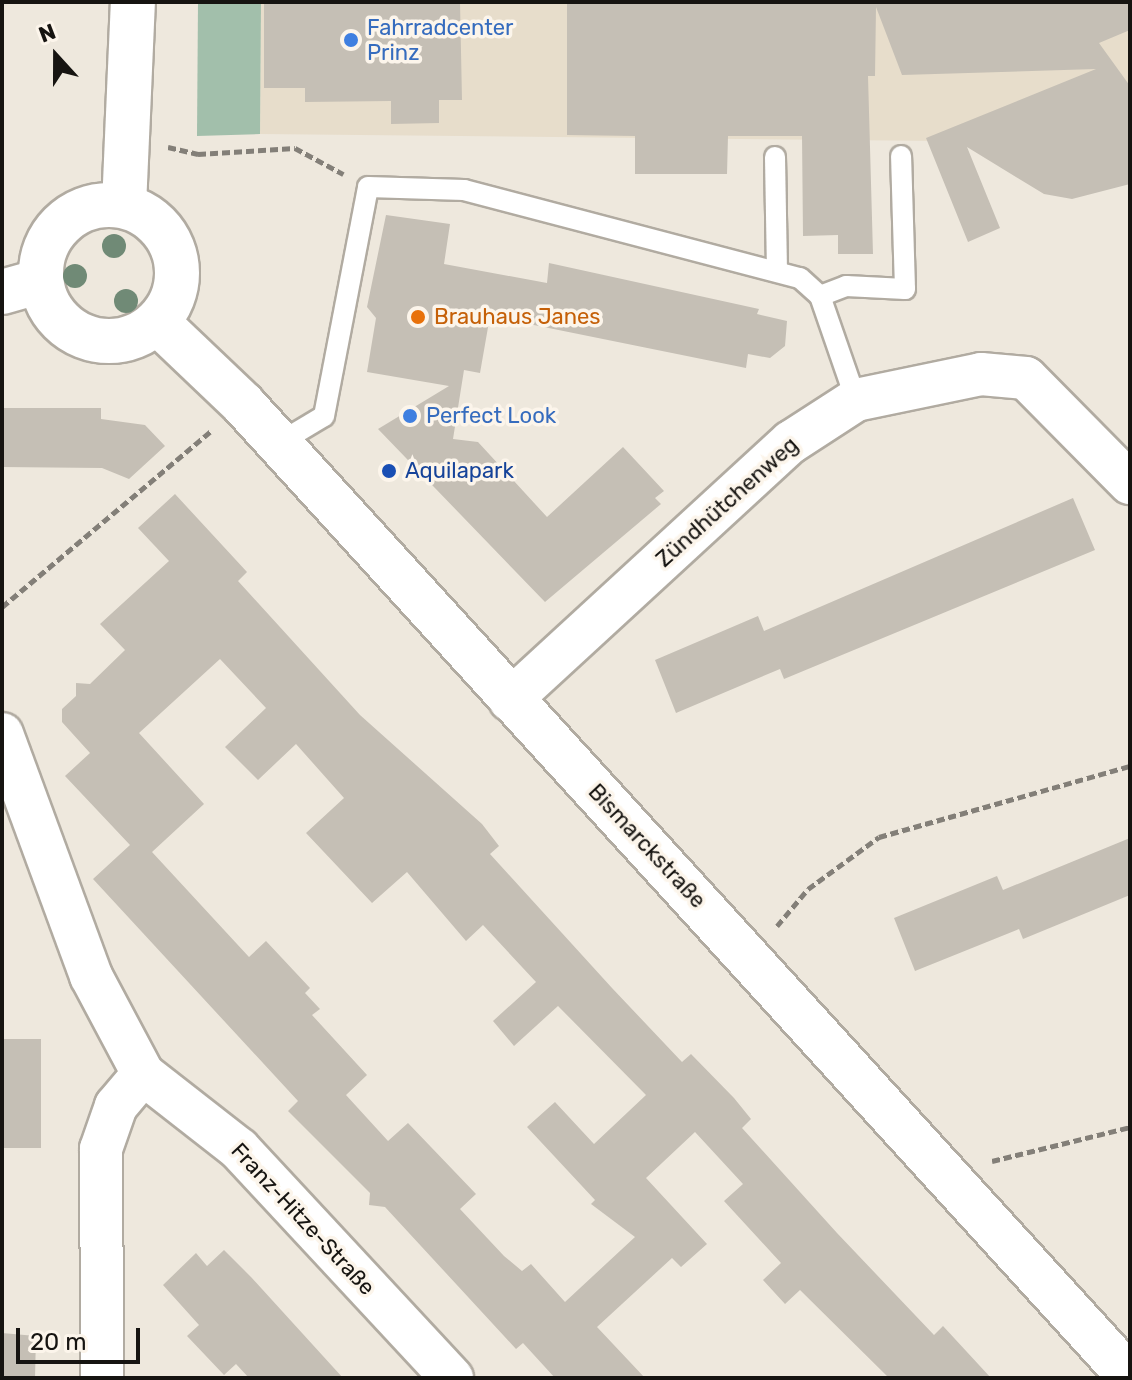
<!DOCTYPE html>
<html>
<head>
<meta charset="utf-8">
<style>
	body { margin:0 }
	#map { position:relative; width:1132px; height:1380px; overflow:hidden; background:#eee8dd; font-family:Rubik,sans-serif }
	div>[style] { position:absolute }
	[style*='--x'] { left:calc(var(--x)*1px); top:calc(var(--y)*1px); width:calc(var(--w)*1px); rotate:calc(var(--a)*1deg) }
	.built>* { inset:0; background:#e7ddcb }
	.forest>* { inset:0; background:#a2bfab }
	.building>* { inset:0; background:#c5bfb5 }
	.path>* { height:5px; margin-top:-2.5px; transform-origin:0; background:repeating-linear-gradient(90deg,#837f78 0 8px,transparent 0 12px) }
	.roads { filter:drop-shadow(2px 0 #b1aba1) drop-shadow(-2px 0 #b1aba1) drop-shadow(0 2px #b1aba1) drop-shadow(0 -2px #b1aba1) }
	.service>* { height:20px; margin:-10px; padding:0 10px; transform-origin:10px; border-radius:10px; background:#fff }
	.minor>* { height:42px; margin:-21px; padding:0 21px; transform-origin:21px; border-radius:21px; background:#fff }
	.secondary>* { height:44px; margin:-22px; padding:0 22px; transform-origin:22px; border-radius:22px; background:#fff }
	.secondary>.ring { margin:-22px; padding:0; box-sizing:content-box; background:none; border:44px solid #fff; border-radius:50% }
	.trees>* { width:24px; height:24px; margin:-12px; border-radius:50%; background:#708a76 }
	.dots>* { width:22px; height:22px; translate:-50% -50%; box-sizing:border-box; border:4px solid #fcf5eb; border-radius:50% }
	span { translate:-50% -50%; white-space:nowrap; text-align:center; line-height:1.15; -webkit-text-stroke:7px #fcf5eb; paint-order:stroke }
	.shop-label { font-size:22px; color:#366cbe }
	.left { translate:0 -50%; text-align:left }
	.food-label { font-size:22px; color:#c56008 }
	.transit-label { font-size:22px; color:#164399 }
	.street-label { font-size:22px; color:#161411 }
	.frame { position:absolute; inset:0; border:4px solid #161411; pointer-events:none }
	.north { position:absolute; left:16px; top:16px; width:80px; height:80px; -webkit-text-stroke:6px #fcf5eb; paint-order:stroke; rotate:339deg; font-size:22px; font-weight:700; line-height:32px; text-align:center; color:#161411 }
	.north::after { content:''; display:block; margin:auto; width:28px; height:36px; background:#161411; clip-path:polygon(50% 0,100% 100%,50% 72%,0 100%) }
	.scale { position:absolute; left:16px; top:1328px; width:124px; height:36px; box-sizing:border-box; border:4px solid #161411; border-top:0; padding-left:10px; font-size:24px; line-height:28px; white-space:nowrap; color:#161411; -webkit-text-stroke:6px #fcf5eb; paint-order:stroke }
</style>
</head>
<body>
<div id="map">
	<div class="built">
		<div style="clip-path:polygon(261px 2px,1130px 2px,1130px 143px,260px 134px)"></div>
	</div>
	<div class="forest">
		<div style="clip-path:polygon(198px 2px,261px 2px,260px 134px,197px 136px)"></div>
	</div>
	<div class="building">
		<div style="clip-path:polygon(264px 2px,460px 2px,462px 100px,439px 100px,439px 123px,391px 124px,391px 101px,305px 102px,305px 88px,264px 88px)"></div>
		<div style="clip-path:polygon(567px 2px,1130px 2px,1130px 30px,1099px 43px,1130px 86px,1130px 184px,1072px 199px,1044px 194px,967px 147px,1000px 228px,968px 242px,926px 138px,1096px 69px,902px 75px,876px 7px,875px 76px,868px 76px,873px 254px,838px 254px,838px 235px,803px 236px,802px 136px,728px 136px,727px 174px,635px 174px,635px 136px,567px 135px)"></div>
		<div style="clip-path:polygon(386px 215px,450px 224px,444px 264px,547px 283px,549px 263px,759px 309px,757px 314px,787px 321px,785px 346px,770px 358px,748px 354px,746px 368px,490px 316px,480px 373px,464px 370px,453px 439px,478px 442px,547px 517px,623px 447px,664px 491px,655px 498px,661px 504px,545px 602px,378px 429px,449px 386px,367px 372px,376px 318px,367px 307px)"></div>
		<div style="clip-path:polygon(2px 408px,101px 408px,101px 419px,145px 425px,165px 446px,129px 479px,102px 468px,2px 467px)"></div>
		<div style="clip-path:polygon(evenodd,175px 494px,247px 572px,238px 581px,360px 715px,482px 824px,499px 846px,490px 854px,612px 988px,682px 1062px,691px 1054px,734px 1098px,751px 1119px,742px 1128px,837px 1233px,934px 1335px,943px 1326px,991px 1378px,889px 1378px,800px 1290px,785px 1304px,763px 1280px,781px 1263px,724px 1201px,743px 1184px,695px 1132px,646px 1178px,707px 1244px,681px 1267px,672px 1258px,597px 1327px,645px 1378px,555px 1378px,523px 1343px,516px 1349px,385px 1207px,369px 1205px,370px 1193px,288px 1111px,298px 1101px,93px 879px,130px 845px,65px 776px,90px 753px,62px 722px,62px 709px,76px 696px,76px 683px,90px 684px,125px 650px,100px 624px,169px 561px,138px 528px,175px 494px,220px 659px,266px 708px,225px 747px,258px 780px,296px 744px,344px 798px,306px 833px,372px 903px,407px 872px,466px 941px,483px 925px,536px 982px,493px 1021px,514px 1046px,558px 1006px,646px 1095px,594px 1144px,555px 1102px,527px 1127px,595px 1200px,591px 1204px,635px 1237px,565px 1302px,531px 1264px,522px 1271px,504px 1256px,460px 1209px,476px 1194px,408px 1123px,388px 1141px,346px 1095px,367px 1075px,312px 1015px,320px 1009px,305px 993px,310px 988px,266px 941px,249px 957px,152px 852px,204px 804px,139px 733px,220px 659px)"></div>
		<div style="clip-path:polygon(1073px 498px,1095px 550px,784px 679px,780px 669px,676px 713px,655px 660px,758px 616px,764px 631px)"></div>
		<div style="clip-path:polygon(1130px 838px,1130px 895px,1023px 939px,1019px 929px,915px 971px,894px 918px,997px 876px,1003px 890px)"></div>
		<div style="clip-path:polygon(2px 1039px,41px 1039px,41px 1148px,2px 1148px)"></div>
		<div style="clip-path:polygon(224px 1250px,251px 1277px,343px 1378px,249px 1378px,236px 1364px,224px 1375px,187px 1336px,199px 1325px,163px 1285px,196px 1253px,207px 1266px)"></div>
		<div style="clip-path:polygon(2px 1333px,36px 1336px,35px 1378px,2px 1378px)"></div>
	</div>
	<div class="path">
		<div style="--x:168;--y:147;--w:31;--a:13"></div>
		<div style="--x:198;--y:154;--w:97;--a:-3.5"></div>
		<div style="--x:295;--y:148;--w:55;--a:28.4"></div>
		<div style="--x:2;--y:607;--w:275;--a:-40.1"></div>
		<div style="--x:777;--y:926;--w:48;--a:-50"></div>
		<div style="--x:808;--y:889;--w:88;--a:-36.2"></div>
		<div style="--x:879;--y:837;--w:261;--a:-15.8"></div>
		<div style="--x:992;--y:1161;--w:142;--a:-13.8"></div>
	</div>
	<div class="roads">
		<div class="service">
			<div style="--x:775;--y:157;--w:113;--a:89"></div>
			<div style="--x:820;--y:296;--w:28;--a:-21"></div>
			<div style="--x:846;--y:286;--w:59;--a:2.9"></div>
			<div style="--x:905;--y:289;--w:133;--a:-91.7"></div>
			<div style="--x:279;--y:443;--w:52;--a:-31"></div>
			<div style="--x:324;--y:416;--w:233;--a:-79.1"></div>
			<div style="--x:368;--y:187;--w:96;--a:1.8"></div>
			<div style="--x:464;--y:190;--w:347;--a:14.7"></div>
			<div style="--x:800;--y:278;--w:27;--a:42"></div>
			<div style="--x:820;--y:296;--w:110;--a:70.9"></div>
		</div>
		<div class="minor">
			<div style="--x:510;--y:700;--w:381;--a:-42.6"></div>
			<div style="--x:791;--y:442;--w:77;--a:-32.9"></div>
			<div style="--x:856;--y:400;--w:128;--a:-11.7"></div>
			<div style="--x:981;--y:374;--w:45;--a:5.1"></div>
			<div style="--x:1026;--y:378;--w:148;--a:45.3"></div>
			<div style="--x:2;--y:734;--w:258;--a:69.8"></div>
			<div style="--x:91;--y:976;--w:111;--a:62"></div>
			<div style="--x:143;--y:1074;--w:42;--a:130.2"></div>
			<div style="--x:116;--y:1106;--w:46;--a:109.2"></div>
			<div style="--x:101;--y:1149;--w:229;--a:89.7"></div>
			<div style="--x:143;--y:1074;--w:122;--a:38"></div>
			<div style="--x:239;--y:1149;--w:313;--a:47.1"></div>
		</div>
		<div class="secondary">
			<div class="ring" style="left:41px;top:205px;width:92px;height:92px"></div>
			<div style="--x:124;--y:206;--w:204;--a:-87.5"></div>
			<div style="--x:2;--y:292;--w:41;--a:-15.8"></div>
			<div style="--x:157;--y:322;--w:119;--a:43.6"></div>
			<div style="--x:243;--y:404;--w:1317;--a:47.65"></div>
		</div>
	</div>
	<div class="trees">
		<div style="left:114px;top:246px"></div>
		<div style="left:75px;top:276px"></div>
		<div style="left:126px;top:301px"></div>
	</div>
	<div class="dots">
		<div style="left:351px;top:40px;background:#3f7fe0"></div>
		<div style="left:418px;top:317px;background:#e8710a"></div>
		<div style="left:410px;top:416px;background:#3f7fe0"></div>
		<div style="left:389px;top:471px;background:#1a4fb4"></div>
	</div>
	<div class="shop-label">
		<span class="left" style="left:367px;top:40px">Fahrradcenter<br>Prinz</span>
		<span class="left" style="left:426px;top:416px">Perfect Look</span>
	</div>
	<div class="food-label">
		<span class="left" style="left:434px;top:317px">Brauhaus Janes</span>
	</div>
	<div class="transit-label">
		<span class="left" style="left:405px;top:471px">Aquilapark</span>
	</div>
	<div class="street-label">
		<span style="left:727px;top:502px;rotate:-42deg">Zündhütchenweg</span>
		<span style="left:647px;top:846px;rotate:47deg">Bismarckstraße</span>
		<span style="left:303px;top:1219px;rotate:47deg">Franz-Hitze-Straße</span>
	</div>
	<div class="frame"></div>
	<div class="north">N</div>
	<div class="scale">20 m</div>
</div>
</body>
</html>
